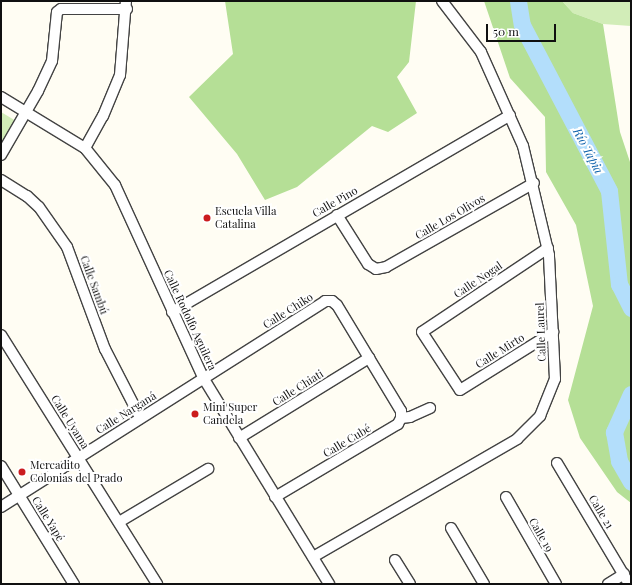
<!DOCTYPE html>
<html>
<head>
<meta charset="utf-8">
<style>
	body { margin:0 }
	#map { position:relative; width:632px; height:585px; overflow:hidden; background:#fffdf3; font-family:"Playfair Display",serif }
	div>[style] { position:absolute }
	[style*='--x'] { left:calc(var(--x)*1px); top:calc(var(--y)*1px); width:calc(var(--w)*1px); rotate:calc(var(--a)*1deg) }
	.green>* { inset:0; background:#d2edb8 }
	.forest>* { inset:0; background:#b5df96 }
	.river>* { height:17px; margin:-8.5px; padding:0 8.5px; transform-origin:8.5px; border-radius:8.5px; background:#b3defb }
	.roads { filter:drop-shadow(1px 0 #434343) drop-shadow(-1px 0 #434343) drop-shadow(0 1px #434343) drop-shadow(0 -1px #434343) }
	.minor>* { height:10px; margin:-5px; padding:0 5px; transform-origin:5px; border-radius:5px; background:#fff }
	.dots>* { width:11px; height:11px; translate:-50% -50%; box-sizing:border-box; border:2px solid #fff; border-radius:50% }
	span { translate:-50% -50%; white-space:nowrap; text-align:center; line-height:1.15; -webkit-text-stroke:4px #fff; paint-order:stroke }
	.street-label { font-size:11px; color:#101010 }
	.poi-label { font-size:11px; color:#101010 }
	.left { translate:0 -50%; text-align:left }
	.water-label { font-size:12px; color:#0e62ac; font-style:italic }
	.frame { position:absolute; inset:0; border:2px solid #101010; pointer-events:none }
	.scale { position:absolute; left:486px; top:24px; width:70px; height:18px; box-sizing:border-box; border:2px solid #101010; border-top:0; padding-left:5px; font-size:12px; line-height:14px; white-space:nowrap; color:#101010; -webkit-text-stroke:3px #fff; paint-order:stroke }
</style>
</head>
<body>
<div id="map">
	<div class="green">
		<div style="clip-path:polygon(562px 1px,631px 1px,631px 26px,603px 24px,573px 13px)"></div>
		<div style="clip-path:polygon(1px 112px,16px 121px,1px 148px)"></div>
	</div>
	<div class="forest">
		<div style="clip-path:polygon(225px 1px,416px 1px,409px 62px,397px 77px,417px 113px,388px 132px,372px 126px,297px 187px,265px 200px,237px 154px,189px 97px,233px 54px)"></div>
		<div style="clip-path:polygon(484px 1px,562px 1px,573px 13px,603px 24px,620px 132px,631px 165px,631px 503px,617px 492px,580px 438px,568px 400px,593px 306px,576px 225px,546px 172px,545px 117px,510px 78px)"></div>
	</div>
	<div class="river">
		<div style="--x:518;--y:1;--w:24;--a:81"></div>
		<div style="--x:522;--y:25;--w:187;--a:62.3"></div>
		<div style="--x:609;--y:191;--w:94;--a:83.9"></div>
		<div style="--x:619;--y:284;--w:27;--a:63"></div>
		<div style="--x:631;--y:394;--w:42;--a:114.1"></div>
		<div style="--x:614;--y:432;--w:29;--a:80"></div>
		<div style="--x:619;--y:461;--w:24;--a:60"></div>
	</div>
	<div class="roads">
		<div class="minor">
			<div style="--x:1;--y:97;--w:98;--a:31.3"></div>
			<div style="--x:85;--y:148;--w:48;--a:51"></div>
			<div style="--x:115;--y:185;--w:213;--a:65.4"></div>
			<div style="--x:204;--y:379;--w:240;--a:58.6"></div>
			<div style="--x:85;--y:148;--w:37;--a:-61"></div>
			<div style="--x:103;--y:116;--w:44;--a:-67.5"></div>
			<div style="--x:120;--y:75;--w:74;--a:-85.4"></div>
			<div style="--x:1;--y:155;--w:74;--a:-60"></div>
			<div style="--x:38;--y:91;--w:33;--a:-65"></div>
			<div style="--x:52;--y:61;--w:49;--a:-84.2"></div>
			<div style="--x:57;--y:12;--w:5;--a:-37"></div>
			<div style="--x:61;--y:9;--w:66;--a:0"></div>
			<div style="--x:1;--y:180;--w:31;--a:32"></div>
			<div style="--x:27;--y:196;--w:16;--a:43"></div>
			<div style="--x:39;--y:207;--w:49;--a:55"></div>
			<div style="--x:67;--y:247;--w:109;--a:69.6"></div>
			<div style="--x:105;--y:349;--w:76;--a:62.8"></div>
			<div style="--x:337;--y:215;--w:58;--a:57.7"></div>
			<div style="--x:368;--y:264;--w:9;--a:32"></div>
			<div style="--x:376;--y:269;--w:10;--a:-11"></div>
			<div style="--x:386;--y:267;--w:170;--a:-29.6"></div>
			<div style="--x:548;--y:248;--w:151;--a:146.3"></div>
			<div style="--x:422;--y:332;--w:69;--a:56.8"></div>
			<div style="--x:460;--y:390;--w:110;--a:-31.9"></div>
			<div style="--x:172;--y:312;--w:391;--a:-30.2"></div>
			<div style="--x:1;--y:335;--w:294;--a:57.9"></div>
			<div style="--x:401;--y:418;--w:9;--a:-6"></div>
			<div style="--x:410;--y:417;--w:22;--a:-24"></div>
			<div style="--x:239;--y:438;--w:153;--a:-31.6"></div>
			<div style="--x:557;--y:463;--w:141;--a:59.2"></div>
			<div style="--x:1;--y:466;--w:139;--a:58.3"></div>
			<div style="--x:506;--y:497;--w:100;--a:60.1"></div>
			<div style="--x:1;--y:507;--w:384;--a:-32.4"></div>
			<div style="--x:325;--y:301;--w:7;--a:0"></div>
			<div style="--x:332;--y:301;--w:6;--a:39"></div>
			<div style="--x:337;--y:305;--w:124;--a:58.9"></div>
			<div style="--x:401;--y:411;--w:7;--a:90"></div>
			<div style="--x:401;--y:418;--w:7;--a:117"></div>
			<div style="--x:398;--y:424;--w:143;--a:149.3"></div>
			<div style="--x:119;--y:522;--w:104;--a:-30.8"></div>
			<div style="--x:451;--y:528;--w:65;--a:59.5"></div>
			<div style="--x:313;--y:557;--w:236;--a:-30"></div>
			<div style="--x:517;--y:439;--w:33;--a:-45"></div>
			<div style="--x:540;--y:416;--w:40;--a:-68"></div>
			<div style="--x:555;--y:379;--w:124;--a:-92.8"></div>
			<div style="--x:549;--y:255;--w:112;--a:-103.4"></div>
			<div style="--x:523;--y:146;--w:103;--a:-114.1"></div>
			<div style="--x:481;--y:52;--w:64;--a:-127.4"></div>
			<div style="--x:395;--y:560;--w:28;--a:58"></div>
			<div style="--x:608;--y:584;--w:19;--a:-32"></div>
		</div>
	</div>
	<div class="dots">
		<div style="left:207px;top:218px;background:#cb1c1f"></div>
		<div style="left:195px;top:414px;background:#cb1c1f"></div>
		<div style="left:22px;top:472px;background:#cb1c1f"></div>
	</div>
	<div class="street-label">
		<span style="left:335px;top:202px;rotate:-30deg">Calle Pino</span>
		<span style="left:450px;top:217px;rotate:-30deg">Calle Los Olivos</span>
		<span style="left:478px;top:280px;rotate:-34deg">Calle Nogal</span>
		<span style="left:94px;top:285px;rotate:70deg">Calle Sambú</span>
		<span style="left:288px;top:311px;rotate:-32deg">Calle Chiko</span>
		<span style="left:190px;top:320px;rotate:65deg">Calle Rodolfo Aguilera</span>
		<span style="left:541px;top:332px;rotate:-92deg">Calle Laurel</span>
		<span style="left:500px;top:351px;rotate:-32deg">Calle Mirto</span>
		<span style="left:298px;top:388px;rotate:-32deg">Calle Chiati</span>
		<span style="left:126px;top:413px;rotate:-32deg">Calle Narganá</span>
		<span style="left:70px;top:422px;rotate:58deg">Calle Uyama</span>
		<span style="left:347px;top:441px;rotate:-31deg">Calle Cubé</span>
		<span style="left:601px;top:512px;rotate:59deg">Calle 21</span>
		<span style="left:48px;top:519px;rotate:58deg">Calle Yapé</span>
		<span style="left:541px;top:535px;rotate:60deg">Calle 19</span>
	</div>
	<div class="poi-label">
		<span class="left" style="left:215px;top:218px">Escuela Villa<br>Catalina</span>
		<span class="left" style="left:203px;top:414px">Mini Super<br>Candela</span>
		<span class="left" style="left:30px;top:472px">Mercadito<br>Colonias del Prado</span>
	</div>
	<div class="water-label">
		<span style="left:588px;top:151px;rotate:62deg">Río Tapia</span>
	</div>
	<div class="frame"></div>
	<div class="scale">50 m</div>
</div>
</body>
</html>
